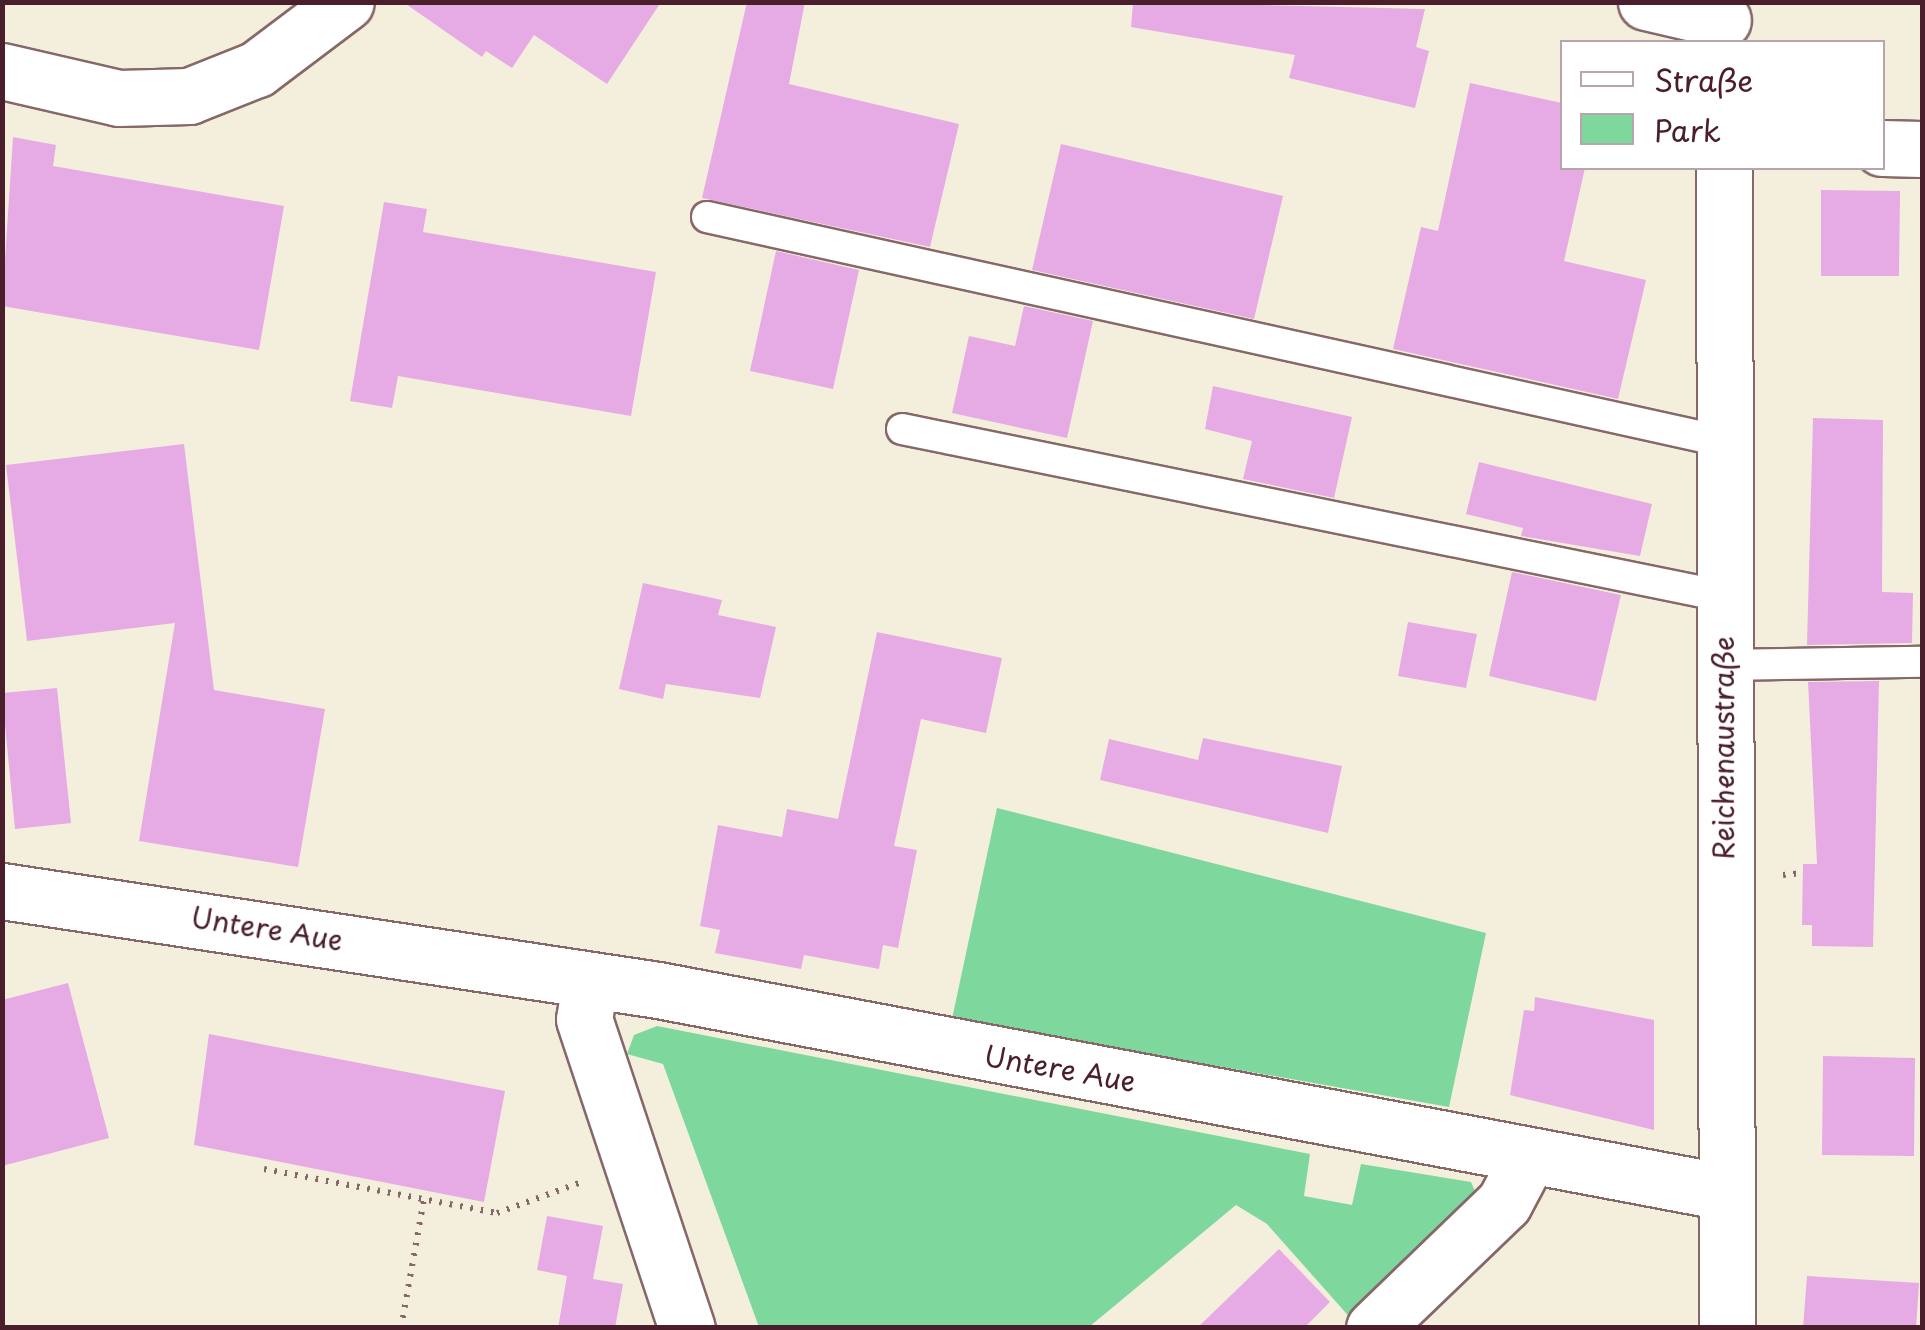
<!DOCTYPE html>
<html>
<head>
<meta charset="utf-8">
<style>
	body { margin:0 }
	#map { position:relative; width:1925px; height:1330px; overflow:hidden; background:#f4efdc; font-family:"Playpen Sans",sans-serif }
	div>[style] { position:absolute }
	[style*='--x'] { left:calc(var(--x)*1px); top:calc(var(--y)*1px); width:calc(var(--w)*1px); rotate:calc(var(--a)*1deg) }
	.green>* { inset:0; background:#7ed79d }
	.building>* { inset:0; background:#e6abe5 }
	.path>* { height:6px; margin-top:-3px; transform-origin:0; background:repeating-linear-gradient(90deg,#866869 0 2.5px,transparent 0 10.5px) }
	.roads { filter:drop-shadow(2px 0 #866869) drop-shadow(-2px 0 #866869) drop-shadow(0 2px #866869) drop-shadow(0 -2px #866869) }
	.lane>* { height:30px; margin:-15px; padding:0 15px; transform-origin:15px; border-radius:15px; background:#fff }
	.street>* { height:55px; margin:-27.5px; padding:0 27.5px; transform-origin:27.5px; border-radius:27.5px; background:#fff }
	span { translate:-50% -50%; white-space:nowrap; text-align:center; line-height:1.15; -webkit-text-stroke:8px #fff; paint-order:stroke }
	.street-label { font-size:28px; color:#4a1f2b }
	.frame { position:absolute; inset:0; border:5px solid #4a1f2b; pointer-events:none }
	.legend { position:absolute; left:1560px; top:40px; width:325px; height:130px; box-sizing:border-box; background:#fff; border:2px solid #b7a5aa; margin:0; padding:12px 18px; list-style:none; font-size:30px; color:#4a1f2b }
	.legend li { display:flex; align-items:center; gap:20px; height:50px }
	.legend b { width:50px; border:2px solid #b7a5aa }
</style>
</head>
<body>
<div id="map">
	<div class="green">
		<div style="clip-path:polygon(997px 808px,1486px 933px,1449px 1107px,952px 1019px)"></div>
		<div style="clip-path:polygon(657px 1026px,1310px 1154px,1304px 1196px,1352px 1205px,1361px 1164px,1471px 1182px,1478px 1198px,1353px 1321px,1267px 1224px,1236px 1205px,1089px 1327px,759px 1327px,663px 1064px,627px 1054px,634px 1035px)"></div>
	</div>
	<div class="building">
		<div style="clip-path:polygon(403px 2px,661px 2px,607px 84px,534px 35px,512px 68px,486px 51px,482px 57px)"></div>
		<div style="clip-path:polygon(747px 2px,805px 2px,789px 84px,959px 124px,930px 247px,702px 198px)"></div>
		<div style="clip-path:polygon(1133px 2px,1425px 9px,1416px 47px,1429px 51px,1415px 108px,1289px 78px,1295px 55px,1131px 27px)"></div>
		<div style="clip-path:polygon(1470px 83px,1562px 103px,1562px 168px,1585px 168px,1564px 261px,1646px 280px,1618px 399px,1393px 349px,1421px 227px,1438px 231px)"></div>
		<div style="clip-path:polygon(13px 137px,56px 145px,53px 166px,284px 206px,259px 350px,2px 306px)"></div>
		<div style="clip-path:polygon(1061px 144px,1283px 196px,1254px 319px,1032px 270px)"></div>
		<div style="clip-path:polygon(1821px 190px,1900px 191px,1899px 276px,1821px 276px)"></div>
		<div style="clip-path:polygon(384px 202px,427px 209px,423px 232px,656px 272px,631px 416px,398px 376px,392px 408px,350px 401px)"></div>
		<div style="clip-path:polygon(776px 251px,859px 270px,833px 389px,750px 371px)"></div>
		<div style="clip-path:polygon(1024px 306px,1093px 321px,1067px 438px,952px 413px,969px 336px,1015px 346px)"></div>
		<div style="clip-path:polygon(1213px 386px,1352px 417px,1334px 498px,1243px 479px,1252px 441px,1205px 429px)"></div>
		<div style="clip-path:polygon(1813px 418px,1883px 420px,1882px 592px,1913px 593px,1912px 643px,1807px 645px)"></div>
		<div style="clip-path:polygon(184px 444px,214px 690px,325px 709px,298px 867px,139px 841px,175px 623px,27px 641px,6px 465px)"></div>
		<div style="clip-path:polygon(1479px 462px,1652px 504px,1640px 556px,1521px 536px,1523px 528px,1466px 514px)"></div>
		<div style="clip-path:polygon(1512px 572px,1621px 595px,1596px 701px,1489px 676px)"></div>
		<div style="clip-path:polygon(643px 583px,722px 600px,718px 615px,776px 627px,760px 698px,666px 684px,663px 699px,619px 689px)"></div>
		<div style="clip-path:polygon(1408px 622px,1477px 634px,1466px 688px,1398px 676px)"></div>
		<div style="clip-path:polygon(877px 632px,1002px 658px,986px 733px,921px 719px,894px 846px,917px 850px,898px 948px,883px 945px,879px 969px,804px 955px,801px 969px,715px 953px,720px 930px,700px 926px,718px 825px,782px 837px,787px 809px,838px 819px)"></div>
		<div style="clip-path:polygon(1879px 681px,1873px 947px,1812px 946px,1812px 925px,1802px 925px,1803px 864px,1817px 864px,1808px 682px)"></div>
		<div style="clip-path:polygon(57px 688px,71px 823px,15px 829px,2px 693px)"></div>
		<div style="clip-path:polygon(1203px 738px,1342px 766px,1328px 833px,1100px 780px,1109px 739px,1198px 760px)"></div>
		<div style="clip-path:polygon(68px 983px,109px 1138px,2px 1166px,2px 1000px)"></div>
		<div style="clip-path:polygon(1535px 997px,1654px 1020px,1654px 1130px,1510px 1095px,1524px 1010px,1534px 1011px)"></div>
		<div style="clip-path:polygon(209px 1034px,505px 1091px,484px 1202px,194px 1145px)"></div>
		<div style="clip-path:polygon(1823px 1056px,1915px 1058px,1914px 1156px,1822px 1155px)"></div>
		<div style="clip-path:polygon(547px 1216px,603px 1226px,593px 1279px,623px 1284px,615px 1328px,558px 1328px,567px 1276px,537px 1270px)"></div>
		<div style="clip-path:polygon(1279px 1249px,1330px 1302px,1304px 1328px,1197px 1328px)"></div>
		<div style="clip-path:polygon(1807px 1276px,1919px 1283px,1916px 1328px,1803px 1328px)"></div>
	</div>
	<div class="path">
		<div style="--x:1783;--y:875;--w:20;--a:-6"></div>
		<div style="--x:264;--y:1169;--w:237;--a:10.7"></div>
		<div style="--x:497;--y:1213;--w:87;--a:-20.1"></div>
		<div style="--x:401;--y:1328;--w:131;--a:-79.9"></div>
	</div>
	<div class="roads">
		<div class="lane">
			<div style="--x:707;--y:217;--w:1039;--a:12.45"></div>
			<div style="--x:902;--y:429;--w:837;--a:11.51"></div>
			<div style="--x:1722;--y:665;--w:200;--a:-0.9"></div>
		</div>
		<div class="street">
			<div style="--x:1646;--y:2;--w:79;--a:13.2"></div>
			<div style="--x:2;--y:71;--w:120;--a:13"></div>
			<div style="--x:119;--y:98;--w:70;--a:-1.6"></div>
			<div style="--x:189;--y:96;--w:73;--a:-21.7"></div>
			<div style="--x:257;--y:69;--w:111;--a:-37"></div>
			<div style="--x:1882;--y:148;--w:40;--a:1.4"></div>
			<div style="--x:1724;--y:168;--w:1160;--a:89.85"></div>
			<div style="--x:2;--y:891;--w:663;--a:8.58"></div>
			<div style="--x:658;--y:990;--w:1086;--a:10.72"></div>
			<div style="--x:590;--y:982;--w:37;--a:99"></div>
			<div style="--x:584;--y:1019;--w:326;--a:71.6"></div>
			<div style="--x:1374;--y:1328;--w:180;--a:-43.9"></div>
			<div style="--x:1504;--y:1203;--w:53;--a:-62"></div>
		</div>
	</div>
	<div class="street-label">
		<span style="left:1723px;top:748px;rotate:-90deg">Reichenaustraße</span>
		<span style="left:267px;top:928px;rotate:9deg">Untere Aue</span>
		<span style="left:1060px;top:1068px;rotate:10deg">Untere Aue</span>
	</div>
	<div class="frame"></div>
	<ul class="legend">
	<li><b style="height:12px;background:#fff"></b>Straße</li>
	<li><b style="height:28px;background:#7ed79d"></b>Park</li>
	</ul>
</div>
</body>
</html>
